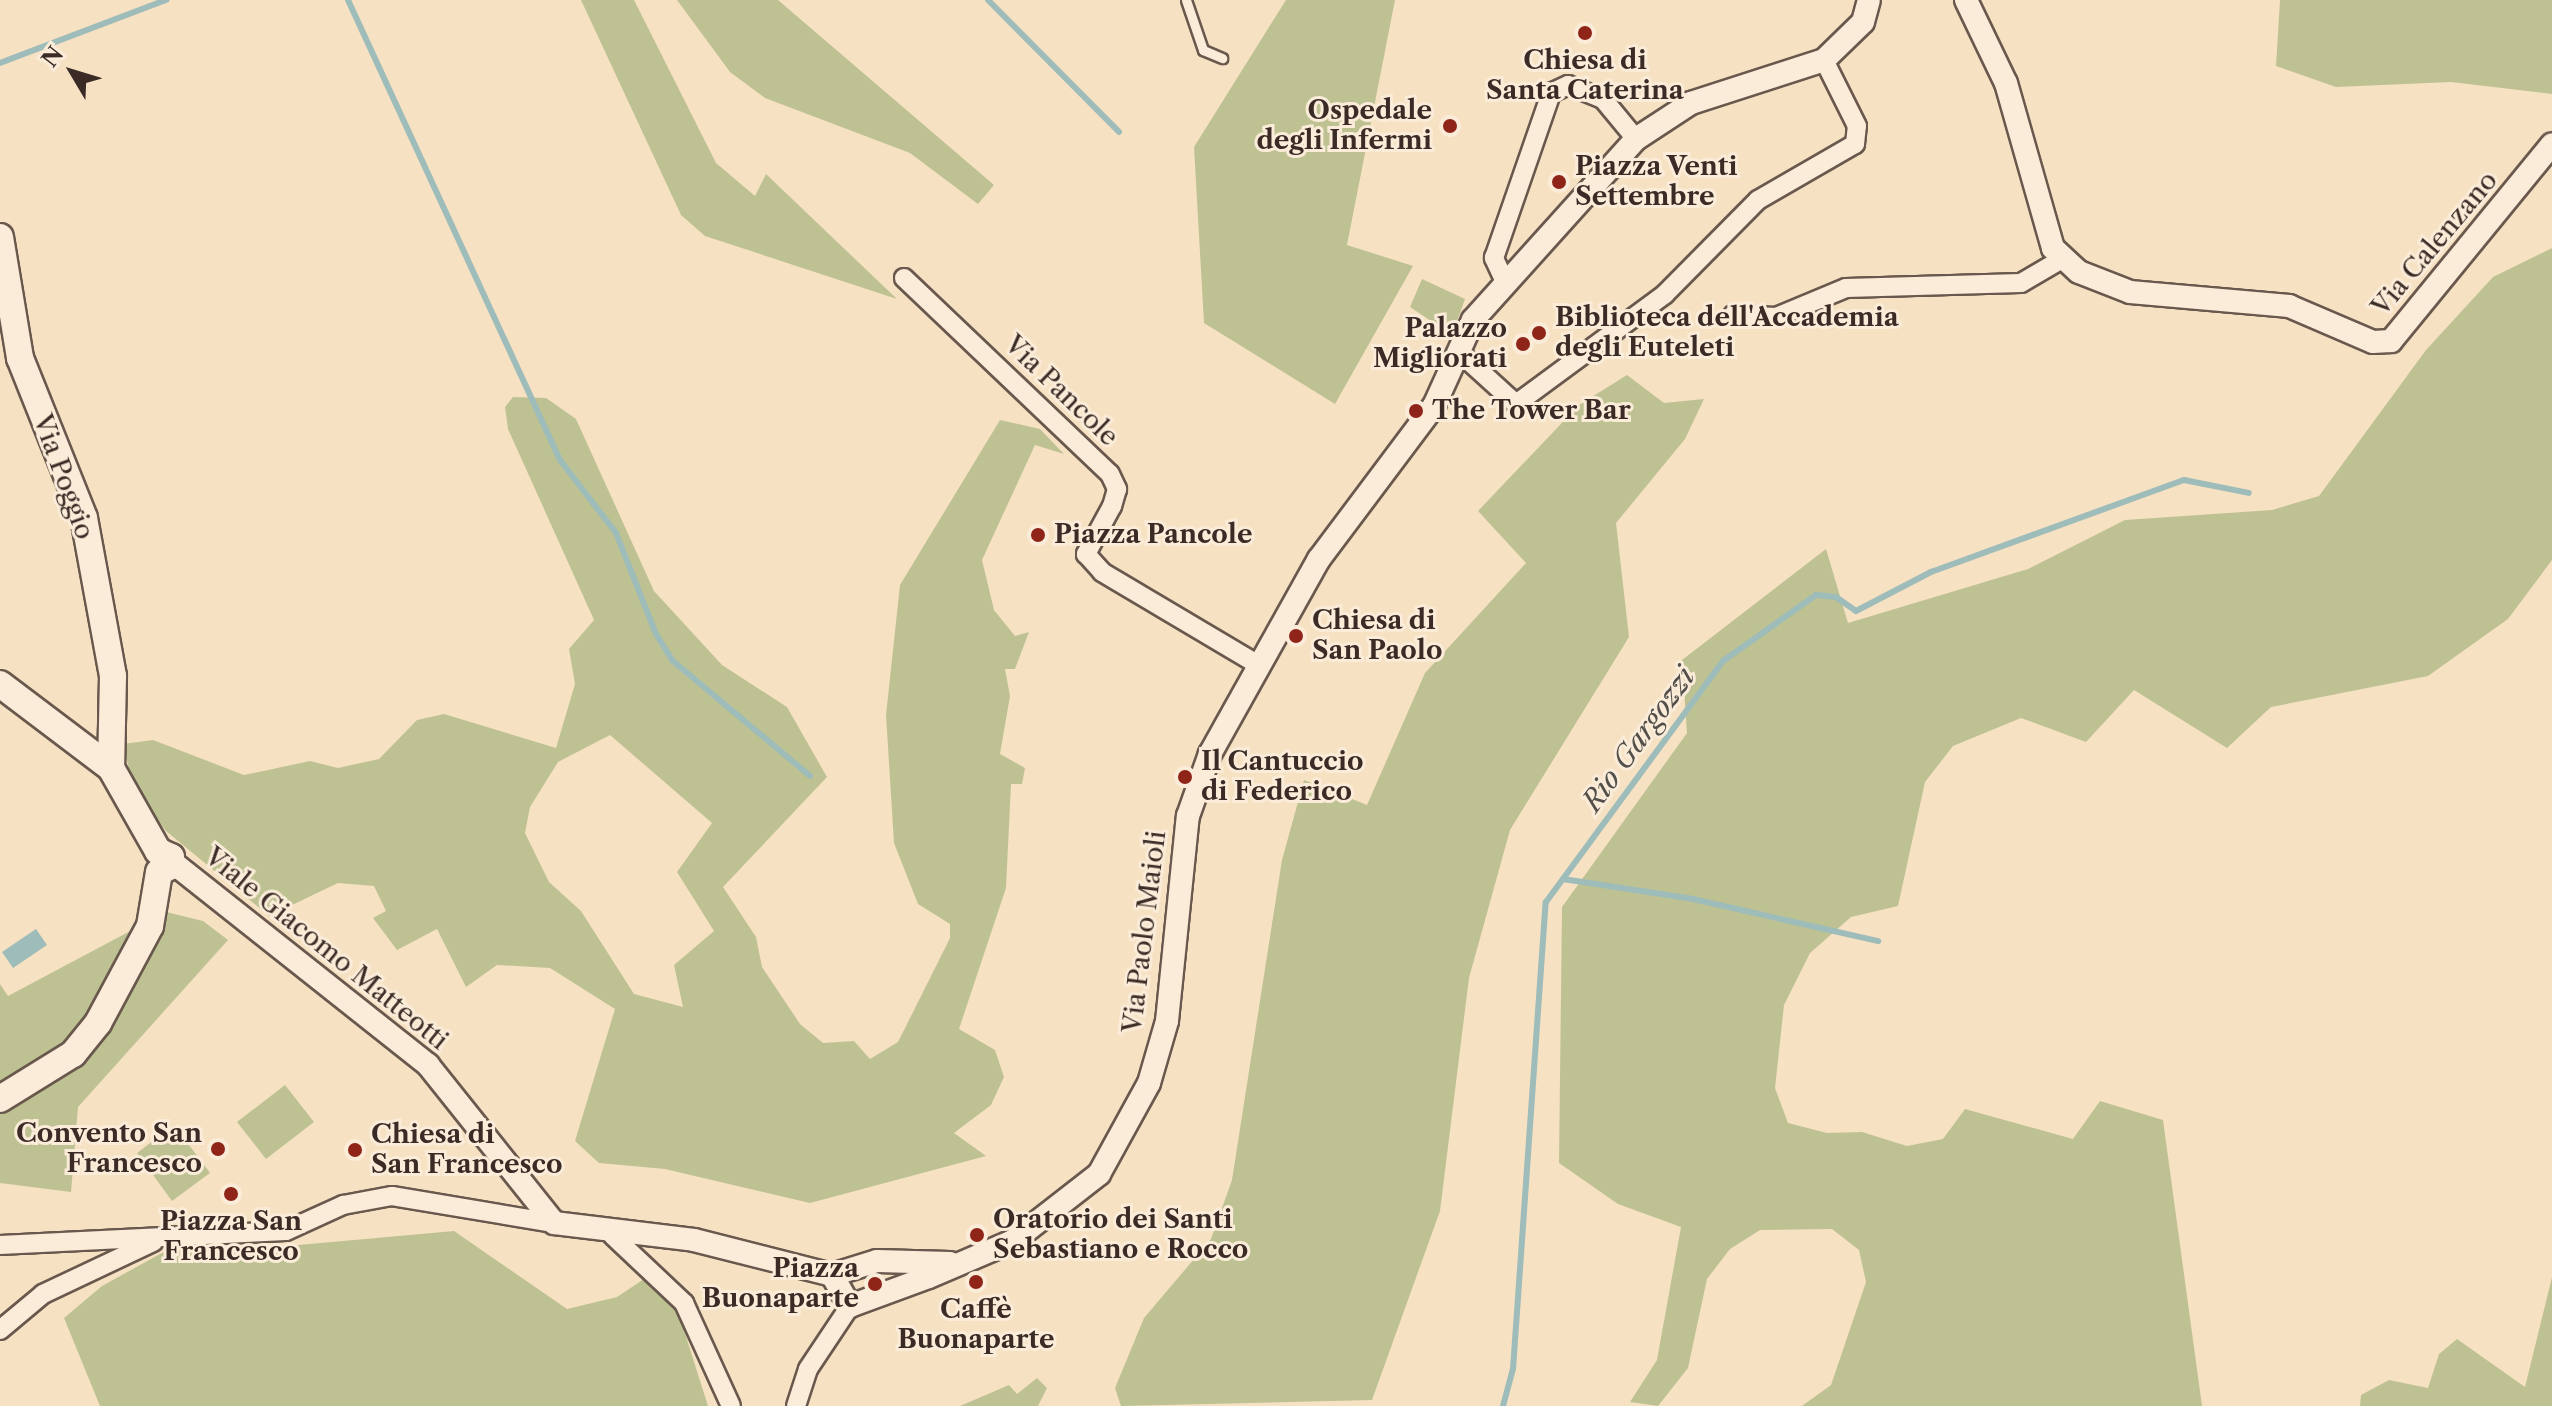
<!DOCTYPE html>
<html>
<head>
<meta charset="utf-8">
<style>
	body { margin:0 }
	#map { position:relative; width:2552px; height:1406px; overflow:hidden; background:#f7e1c3; font-family:"Libre Caslon Text",serif }
	div>[style] { position:absolute }
	[style*='--x'] { left:calc(var(--x)*1px); top:calc(var(--y)*1px); width:calc(var(--w)*1px); rotate:calc(var(--a)*1deg) }
	.green>* { inset:0; background:#bec293 }
	.water>* { inset:0; background:#9ebcb9 }
	.stream>* { height:6px; margin:-3px; padding:0 3px; transform-origin:3px; border-radius:3px; background:#9ebcb9 }
	.roads { filter:drop-shadow(2px 0 #69584d) drop-shadow(-2px 0 #69584d) drop-shadow(0 2px #69584d) drop-shadow(0 -2px #69584d) }
	.service>* { height:9px; margin:-4.5px; padding:0 4.5px; transform-origin:4.5px; border-radius:4.5px; background:#faecd8 }
	.minor>* { height:18px; margin:-9px; padding:0 9px; transform-origin:9px; border-radius:9px; background:#faecd8 }
	.tertiary>* { height:22px; margin:-11px; padding:0 11px; transform-origin:11px; border-radius:11px; background:#faecd8 }
	.secondary>* { height:26px; margin:-13px; padding:0 13px; transform-origin:13px; border-radius:13px; background:#faecd8 }
	.dots>* { width:22px; height:22px; translate:-50% -50%; box-sizing:border-box; border:4px solid #faecd8; border-radius:50% }
	span { translate:-50% -50%; white-space:nowrap; text-align:center; line-height:1.15; -webkit-text-stroke:6px #faecd8; paint-order:stroke }
	.poi-label { font-size:26px; color:#3a2b26; font-weight:700 }
	.right { translate:-100% -50%; text-align:right }
	.left { translate:0 -50%; text-align:left }
	.street-label { font-size:26px; color:#3a2b26 }
	.water-label { font-size:28px; color:#534f4b; font-style:italic }
	.north { position:absolute; left:32px; top:32px; width:80px; height:80px; -webkit-text-stroke:6px #faecd8; paint-order:stroke; rotate:308deg; font-size:22px; font-weight:700; line-height:32px; text-align:center; color:#3a2b26 }
	.north::after { content:''; display:block; margin:auto; width:28px; height:36px; background:#3a2b26; clip-path:polygon(50% 0,100% 100%,50% 72%,0 100%) }
</style>
</head>
<body>
<div id="map">
	<div class="green">
		<div style="clip-path:polygon(581px 0,634px 0,716px 163px,755px 196px,766px 174px,897px 299px,705px 236px,681px 215px)"></div>
		<div style="clip-path:polygon(677px 0,778px 0,994px 185px,978px 204px,910px 153px,765px 98px,730px 72px)"></div>
		<div style="clip-path:polygon(1286px 0,1395px 0,1347px 245px,1413px 266px,1335px 404px,1204px 323px,1194px 147px)"></div>
		<div style="clip-path:polygon(2280px 0,2552px 0,2552px 94px,2451px 82px,2336px 87px,2276px 66px)"></div>
		<div style="clip-path:polygon(2552px 248px,2552px 560px,2508px 619px,2428px 676px,2271px 707px,2227px 748px,2134px 690px,2086px 742px,2021px 718px,1953px 746px,1925px 782px,1898px 906px,1851px 917px,1810px 953px,1784px 1005px,1775px 1088px,1788px 1123px,1827px 1133px,1862px 1132px,1907px 1146px,1943px 1139px,1965px 1109px,2073px 1139px,2100px 1101px,2163px 1120px,2202px 1406px,1802px 1406px,1831px 1385px,1866px 1282px,1859px 1250px,1832px 1229px,1760px 1230px,1730px 1249px,1707px 1279px,1688px 1368px,1658px 1406px,1630px 1402px,1657px 1360px,1681px 1227px,1618px 1204px,1559px 1163px,1562px 907px,1687px 733px,1682px 660px,1826px 549px,1848px 623px,2028px 569px,2125px 520px,2272px 510px,2319px 496px,2426px 350px,2493px 277px)"></div>
		<div style="clip-path:polygon(1422px 279px,1465px 299px,1452px 335px,1410px 307px)"></div>
		<div style="clip-path:polygon(1627px 375px,1664px 403px,1704px 399px,1685px 439px,1616px 523px,1629px 637px,1510px 830px,1469px 978px,1440px 1211px,1372px 1400px,1121px 1406px,1115px 1388px,1144px 1318px,1211px 1239px,1232px 1180px,1282px 860px,1304px 780px,1367px 805px,1425px 673px,1526px 563px,1478px 511px,1579px 405px)"></div>
		<div style="clip-path:polygon(evenodd,513px 397px,546px 398px,576px 419px,654px 591px,722px 665px,787px 707px,827px 777px,723px 887px,756px 937px,762px 967px,800px 1024px,823px 1043px,854px 1041px,870px 1059px,898px 1042px,950px 938px,950px 924px,918px 904px,894px 843px,886px 715px,900px 585px,1000px 420px,1040px 429px,1064px 454px,1035px 445px,982px 560px,994px 610px,1015px 636px,1029px 632px,1015px 669px,1005px 669px,1010px 696px,1000px 754px,1025px 768px,1022px 784px,1011px 784px,1006px 888px,959px 1029px,995px 1050px,1004px 1077px,991px 1105px,954px 1133px,986px 1156px,810px 1203px,665px 1169px,599px 1163px,575px 1141px,615px 1009px,550px 968px,497px 965px,466px 987px,437px 929px,397px 950px,373px 918px,386px 911px,374px 886px,338px 883px,269px 916px,166px 831px,133px 786px,123px 744px,153px 740px,244px 775px,310px 761px,338px 768px,379px 759px,417px 720px,444px 714px,556px 748px,575px 684px,569px 649px,594px 620px,508px 429px,505px 407px,513px 397px,610px 735px,712px 823px,677px 872px,714px 931px,674px 965px,683px 1007px,634px 994px,581px 911px,549px 882px,525px 833px,530px 807px,558px 762px,610px 735px)"></div>
		<div style="clip-path:polygon(166px 912px,203px 921px,228px 940px,78px 1107px,71px 1192px,0 1183px,0 984px,8px 996px)"></div>
		<div style="clip-path:polygon(285px 1085px,314px 1122px,266px 1159px,237px 1122px)"></div>
		<div style="clip-path:polygon(174px 1125px,210px 1173px,172px 1201px,137px 1153px)"></div>
		<div style="clip-path:polygon(454px 1231px,567px 1309px,617px 1297px,647px 1277px,677px 1308px,708px 1406px,100px 1406px,64px 1318px,102px 1286px,169px 1249px,233px 1251px)"></div>
		<div style="clip-path:polygon(2552px 1277px,2552px 1406px,2360px 1406px,2361px 1395px,2389px 1380px,2428px 1388px,2439px 1354px,2457px 1339px,2525px 1387px)"></div>
		<div style="clip-path:polygon(1037px 1378px,1047px 1388px,1038px 1406px,960px 1406px,1009px 1385px,1017px 1394px)"></div>
	</div>
	<div class="water">
		<div style="clip-path:polygon(36px 929px,47px 945px,13px 968px,2px 952px)"></div>
	</div>
	<div class="stream">
		<div style="--x:348;--y:0;--w:507;--a:65.26"></div>
		<div style="--x:560;--y:460;--w:92;--a:52.5"></div>
		<div style="--x:616;--y:533;--w:109;--a:68.4"></div>
		<div style="--x:656;--y:634;--w:32;--a:58"></div>
		<div style="--x:673;--y:661;--w:179;--a:40"></div>
		<div style="--x:988;--y:0;--w:186;--a:45.2"></div>
		<div style="--x:0;--y:63;--w:178;--a:-20.8"></div>
		<div style="--x:1563;--y:879;--w:132;--a:8.7"></div>
		<div style="--x:1693;--y:899;--w:190;--a:12.8"></div>
		<div style="--x:1503;--y:1406;--w:38;--a:-75"></div>
		<div style="--x:1513;--y:1369;--w:468;--a:-86"></div>
		<div style="--x:1546;--y:902;--w:299;--a:-53.7"></div>
		<div style="--x:1723;--y:661;--w:114;--a:-35.4"></div>
		<div style="--x:1816;--y:595;--w:20;--a:6"></div>
		<div style="--x:1836;--y:597;--w:24;--a:35"></div>
		<div style="--x:1856;--y:611;--w:85;--a:-27.5"></div>
		<div style="--x:1931;--y:572;--w:269;--a:-20"></div>
		<div style="--x:2184;--y:480;--w:66;--a:11.3"></div>
	</div>
	<div class="roads">
		<div class="service">
			<div style="--x:1186;--y:0;--w:53;--a:71.2"></div>
			<div style="--x:1203;--y:50;--w:21;--a:23"></div>
		</div>
		<div class="minor">
			<div style="--x:904;--y:278;--w:284;--a:43.6"></div>
			<div style="--x:1110;--y:474;--w:17;--a:65"></div>
			<div style="--x:1117;--y:489;--w:18;--a:106"></div>
			<div style="--x:1112;--y:506;--w:55;--a:118.4"></div>
			<div style="--x:1086;--y:554;--w:24;--a:48"></div>
			<div style="--x:1102;--y:572;--w:178;--a:30.7"></div>
			<div style="--x:1506;--y:284;--w:29;--a:-115"></div>
			<div style="--x:1494;--y:258;--w:175;--a:-70.9"></div>
			<div style="--x:1551;--y:93;--w:19;--a:-25"></div>
			<div style="--x:1568;--y:85;--w:38;--a:22"></div>
			<div style="--x:1603;--y:99;--w:52;--a:50.5"></div>
			<div style="--x:1733;--y:315;--w:43;--a:2.7"></div>
			<div style="--x:1776;--y:317;--w:76;--a:-22.5"></div>
			<div style="--x:1846;--y:288;--w:175;--a:-1.6"></div>
			<div style="--x:2021;--y:283;--w:48;--a:-30.3"></div>
			<div style="--x:1460;--y:353;--w:76;--a:42.3"></div>
			<div style="--x:1516;--y:404;--w:185;--a:-36.4"></div>
			<div style="--x:1665;--y:294;--w:132;--a:-45.3"></div>
			<div style="--x:1758;--y:200;--w:112;--a:-30"></div>
			<div style="--x:1855;--y:144;--w:18;--a:-84"></div>
			<div style="--x:1857;--y:126;--w:74;--a:-116.6"></div>
			<div style="--x:613;--y:1236;--w:98;--a:43.3"></div>
			<div style="--x:684;--y:1303;--w:113;--a:65.5"></div>
			<div style="--x:0;--y:1245;--w:286;--a:-2.8"></div>
			<div style="--x:286;--y:1231;--w:63;--a:-24.5"></div>
			<div style="--x:343;--y:1205;--w:50;--a:-10.4"></div>
			<div style="--x:392;--y:1196;--w:164;--a:9.5"></div>
			<div style="--x:0;--y:1330;--w:56;--a:-39.9"></div>
			<div style="--x:43;--y:1294;--w:122;--a:-25.3"></div>
			<div style="--x:796;--y:1406;--w:39;--a:-72"></div>
			<div style="--x:808;--y:1369;--w:76;--a:-56.3"></div>
		</div>
		<div class="tertiary">
			<div style="--x:1966;--y:0;--w:92;--a:64.3"></div>
			<div style="--x:2006;--y:83;--w:172;--a:74.1"></div>
			<div style="--x:2053;--y:248;--w:35;--a:43"></div>
			<div style="--x:2079;--y:272;--w:55;--a:21.4"></div>
			<div style="--x:2130;--y:292;--w:160;--a:5"></div>
			<div style="--x:2289;--y:306;--w:91;--a:23.2"></div>
			<div style="--x:2373;--y:342;--w:18;--a:-3"></div>
			<div style="--x:2391;--y:341;--w:254;--a:-50.7"></div>
			<div style="--x:172;--y:862;--w:327;--a:38.4"></div>
			<div style="--x:428;--y:1065;--w:202;--a:51.4"></div>
			<div style="--x:554;--y:1223;--w:141;--a:6.9"></div>
			<div style="--x:694;--y:1240;--w:142;--a:14.2"></div>
			<div style="--x:832;--y:1275;--w:36;--a:60"></div>
			<div style="--x:850;--y:1306;--w:84;--a:-20.2"></div>
			<div style="--x:929;--y:1277;--w:91;--a:-23.2"></div>
			<div style="--x:1013;--y:1241;--w:109;--a:-37.9"></div>
			<div style="--x:1099;--y:1174;--w:104;--a:-61.2"></div>
			<div style="--x:1149;--y:1083;--w:65;--a:-73.8"></div>
			<div style="--x:1167;--y:1021;--w:206;--a:-84.2"></div>
			<div style="--x:1188;--y:816;--w:66;--a:-70.5"></div>
			<div style="--x:1210;--y:754;--w:223;--a:-60.8"></div>
			<div style="--x:1319;--y:559;--w:191;--a:-53.1"></div>
			<div style="--x:1434;--y:406;--w:94;--a:-65.6"></div>
			<div style="--x:1473;--y:320;--w:244;--a:-48"></div>
			<div style="--x:1636;--y:139;--w:66;--a:-33.2"></div>
			<div style="--x:1691;--y:103;--w:140;--a:-17.9"></div>
			<div style="--x:1824;--y:60;--w:54;--a:-44.3"></div>
			<div style="--x:1863;--y:22;--w:23;--a:-75"></div>
			<div style="--x:832;--y:1275;--w:47;--a:-17.3"></div>
			<div style="--x:877;--y:1261;--w:73;--a:1.6"></div>
		</div>
		<div class="secondary">
			<div style="--x:0;--y:237;--w:123;--a:80.6"></div>
			<div style="--x:20;--y:358;--w:172;--a:68.2"></div>
			<div style="--x:84;--y:518;--w:161;--a:79.6"></div>
			<div style="--x:113;--y:676;--w:92;--a:91.2"></div>
			<div style="--x:0;--y:684;--w:139;--a:37.1"></div>
			<div style="--x:111;--y:768;--w:95;--a:60.5"></div>
			<div style="--x:158;--y:851;--w:14;--a:25"></div>
			<div style="--x:171;--y:857;--w:9;--a:90"></div>
			<div style="--x:171;--y:866;--w:13;--a:153"></div>
			<div style="--x:0;--y:1099;--w:86;--a:-31.7"></div>
			<div style="--x:73;--y:1054;--w:40;--a:-51"></div>
			<div style="--x:98;--y:1023;--w:110;--a:-61.8"></div>
			<div style="--x:150;--y:926;--w:55;--a:-80.5"></div>
		</div>
	</div>
	<div class="dots">
		<div style="left:1585px;top:33px;background:#8f2418"></div>
		<div style="left:1450px;top:126px;background:#8f2418"></div>
		<div style="left:1559px;top:182px;background:#8f2418"></div>
		<div style="left:1539px;top:333px;background:#8f2418"></div>
		<div style="left:1523px;top:344px;background:#8f2418"></div>
		<div style="left:1416px;top:411px;background:#8f2418"></div>
		<div style="left:1038px;top:535px;background:#8f2418"></div>
		<div style="left:1296px;top:636px;background:#8f2418"></div>
		<div style="left:1185px;top:777px;background:#8f2418"></div>
		<div style="left:218px;top:1149px;background:#8f2418"></div>
		<div style="left:355px;top:1150px;background:#8f2418"></div>
		<div style="left:231px;top:1194px;background:#8f2418"></div>
		<div style="left:977px;top:1235px;background:#8f2418"></div>
		<div style="left:976px;top:1282px;background:#8f2418"></div>
		<div style="left:875px;top:1284px;background:#8f2418"></div>
	</div>
	<div class="poi-label">
		<span style="left:1585px;top:76px">Chiesa di<br>Santa Caterina</span>
		<span class="right" style="left:1432px;top:126px">Ospedale<br>degli Infermi</span>
		<span class="left" style="left:1575px;top:182px">Piazza Venti<br>Settembre</span>
		<span class="left" style="left:1555px;top:333px">Biblioteca dell'Accademia<br>degli Euteleti</span>
		<span class="right" style="left:1507px;top:344px">Palazzo<br>Migliorati</span>
		<span class="left" style="left:1432px;top:411px">The Tower Bar</span>
		<span class="left" style="left:1054px;top:535px">Piazza Pancole</span>
		<span class="left" style="left:1312px;top:636px">Chiesa di<br>San Paolo</span>
		<span class="left" style="left:1201px;top:777px">Il Cantuccio<br>di Federico</span>
		<span class="right" style="left:202px;top:1149px">Convento San<br>Francesco</span>
		<span class="left" style="left:371px;top:1150px">Chiesa di<br>San Francesco</span>
		<span class="left" style="left:993px;top:1235px">Oratorio dei Santi<br>Sebastiano e Rocco</span>
		<span style="left:231px;top:1237px">Piazza San<br>Francesco</span>
		<span class="right" style="left:859px;top:1284px">Piazza<br>Buonaparte</span>
		<span style="left:976px;top:1325px">Caffè<br>Buonaparte</span>
	</div>
	<div class="street-label">
		<span style="left:2435px;top:244px;rotate:-50deg">Via Calenzano</span>
		<span style="left:1061px;top:391px;rotate:44deg">Via Pancole</span>
		<span style="left:63px;top:477px;rotate:70deg">Via Poggio</span>
		<span style="left:1145px;top:932px;rotate:-83deg">Via Paolo Maioli</span>
		<span style="left:326px;top:949px;rotate:39deg">Viale Giacomo Matteotti</span>
	</div>
	<div class="water-label">
		<span style="left:1638px;top:739px;rotate:-54deg">Rio Gargozzi</span>
	</div>
	<div class="north">N</div>
</div>
</body>
</html>
